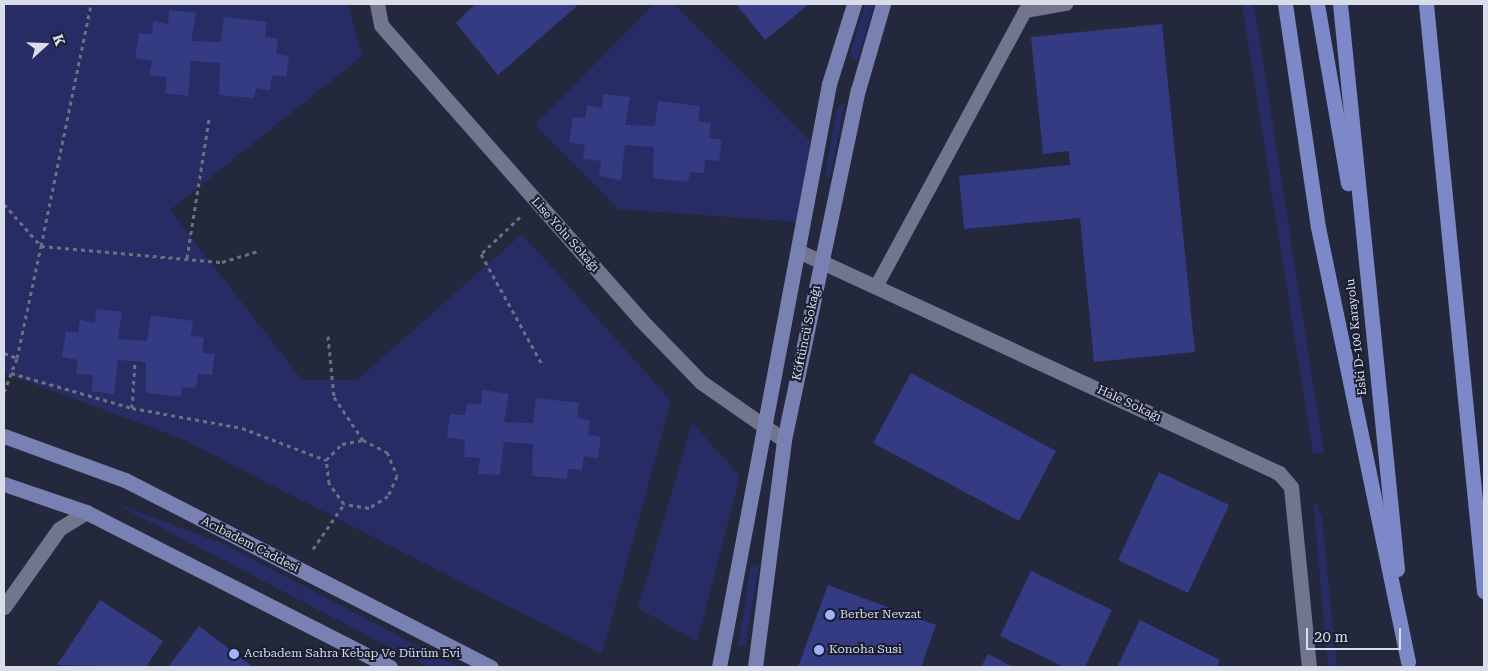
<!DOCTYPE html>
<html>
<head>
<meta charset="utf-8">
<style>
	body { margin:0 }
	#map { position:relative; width:1488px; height:671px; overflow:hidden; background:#24283c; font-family:"Roboto Serif",serif }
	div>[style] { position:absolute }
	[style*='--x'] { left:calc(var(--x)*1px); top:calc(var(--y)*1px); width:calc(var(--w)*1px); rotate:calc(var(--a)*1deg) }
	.green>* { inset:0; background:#272c65 }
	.building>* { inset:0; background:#343b83 }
	.path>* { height:3px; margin-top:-1.5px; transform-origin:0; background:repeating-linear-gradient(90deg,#6b6f80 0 4px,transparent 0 8px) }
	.lane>* { height:14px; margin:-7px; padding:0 7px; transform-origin:7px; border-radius:7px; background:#71768e }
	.street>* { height:15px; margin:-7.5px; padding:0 7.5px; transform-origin:7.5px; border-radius:7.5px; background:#71768e }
	.primary>* { height:15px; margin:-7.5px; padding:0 7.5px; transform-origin:7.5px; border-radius:7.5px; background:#7881b1 }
	.highway>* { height:15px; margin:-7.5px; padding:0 7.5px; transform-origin:7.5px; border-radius:7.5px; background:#7c88c8 }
	.dots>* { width:14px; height:14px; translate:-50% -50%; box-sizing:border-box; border:2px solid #1a1e31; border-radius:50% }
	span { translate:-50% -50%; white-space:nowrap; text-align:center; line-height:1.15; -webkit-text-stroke:4px #1a1e31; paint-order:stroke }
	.street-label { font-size:12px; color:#d9ddea }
	.poi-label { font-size:12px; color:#d9ddea }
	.left { translate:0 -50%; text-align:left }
	.frame { position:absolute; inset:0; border:5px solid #d9ddea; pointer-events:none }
	.north { position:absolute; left:20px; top:20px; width:50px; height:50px; -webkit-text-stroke:4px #1a1e31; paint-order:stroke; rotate:70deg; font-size:14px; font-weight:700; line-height:20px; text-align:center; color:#d9ddea }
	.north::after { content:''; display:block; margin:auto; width:18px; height:22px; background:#d9ddea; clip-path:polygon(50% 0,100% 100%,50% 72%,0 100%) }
	.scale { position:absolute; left:1306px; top:628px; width:95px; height:22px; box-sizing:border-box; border:2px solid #d9ddea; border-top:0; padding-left:6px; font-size:15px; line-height:18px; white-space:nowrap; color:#d9ddea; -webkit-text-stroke:4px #1a1e31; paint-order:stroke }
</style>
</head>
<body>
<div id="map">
	<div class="green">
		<div style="clip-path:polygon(4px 4px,348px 4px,362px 56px,170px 210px,302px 380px,357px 380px,522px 234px,671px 401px,602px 654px,180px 438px,4px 373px)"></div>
		<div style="clip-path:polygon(654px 4px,674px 4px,810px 141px,798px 222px,618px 209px,535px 125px)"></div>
		<div style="clip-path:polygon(865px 4px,874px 4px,857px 61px,849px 57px)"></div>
		<div style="clip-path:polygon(1242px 4px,1254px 4px,1324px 454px,1313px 453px)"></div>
		<div style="clip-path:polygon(845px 103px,830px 177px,825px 176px,837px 108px)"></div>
		<div style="clip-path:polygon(692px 423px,740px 476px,697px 642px,638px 608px)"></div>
		<div style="clip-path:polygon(1313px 499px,1322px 519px,1337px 667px,1328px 667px)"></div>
		<div style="clip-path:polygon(110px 501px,224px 544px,458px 667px,428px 667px)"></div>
		<div style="clip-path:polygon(751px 565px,759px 565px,745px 647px,738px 645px)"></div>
	</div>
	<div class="building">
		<div style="clip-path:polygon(475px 4px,579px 4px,498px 75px,456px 23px)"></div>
		<div style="clip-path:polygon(736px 4px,809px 4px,765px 40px)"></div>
		<div style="clip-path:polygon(169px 10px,196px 13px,191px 41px,221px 42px,224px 17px,267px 22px,265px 37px,278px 39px,276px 54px,289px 56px,286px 77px,272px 75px,270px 90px,256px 88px,254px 98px,219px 95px,220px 63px,191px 61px,188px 96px,165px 93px,167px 77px,149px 75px,152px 61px,135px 58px,139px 33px,152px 34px,153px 21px,168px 24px)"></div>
		<div style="clip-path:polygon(1162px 24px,1195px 352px,1094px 362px,1080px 218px,964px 229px,959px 176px,1070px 165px,1069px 151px,1043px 154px,1031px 37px)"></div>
		<div style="clip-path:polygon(603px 94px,630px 97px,625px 125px,655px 126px,658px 101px,700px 106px,698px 121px,711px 123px,709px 138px,722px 140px,719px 161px,705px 160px,704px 173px,690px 172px,688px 182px,653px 178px,654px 147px,625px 145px,621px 180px,599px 176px,601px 161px,583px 159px,585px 145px,569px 142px,573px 117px,585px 118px,587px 105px,602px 108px)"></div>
		<div style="clip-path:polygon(96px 309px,122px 312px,118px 339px,147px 341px,151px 315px,193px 321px,191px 336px,204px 337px,202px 353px,215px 354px,212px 375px,198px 374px,196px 388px,182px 387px,181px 397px,146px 393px,146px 362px,118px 360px,114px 394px,92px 391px,93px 375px,76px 374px,78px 360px,62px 357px,66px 331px,78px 333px,80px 320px,95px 323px)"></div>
		<div style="clip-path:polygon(911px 373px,1056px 451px,1019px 521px,873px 443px)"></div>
		<div style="clip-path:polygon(482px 390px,509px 394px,504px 422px,533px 423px,536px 398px,579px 403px,577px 418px,590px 420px,588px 435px,601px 437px,598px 458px,584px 456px,582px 470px,568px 469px,567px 479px,532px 476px,533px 444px,504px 442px,500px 475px,478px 474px,480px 458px,464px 457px,465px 440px,447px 437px,450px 414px,465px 415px,467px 403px,481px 405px)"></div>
		<div style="clip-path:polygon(1159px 472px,1229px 505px,1188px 593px,1118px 560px)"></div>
		<div style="clip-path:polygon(1031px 571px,1112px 610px,1085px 667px,1064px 667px,1000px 636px)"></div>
		<div style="clip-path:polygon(828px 585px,936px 625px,921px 667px,798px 667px)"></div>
		<div style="clip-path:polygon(100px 600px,163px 641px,146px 667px,57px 665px)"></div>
		<div style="clip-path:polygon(1140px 620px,1220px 660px,1217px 667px,1117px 667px)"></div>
		<div style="clip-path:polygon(199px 626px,253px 667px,168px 667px)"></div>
		<div style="clip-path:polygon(988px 654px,1013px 667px,981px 667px)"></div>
	</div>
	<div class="path">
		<div style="--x:4;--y:204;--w:56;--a:48.6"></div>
		<div style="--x:41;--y:246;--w:247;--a:-78.3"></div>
		<div style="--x:520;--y:217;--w:54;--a:136.5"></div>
		<div style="--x:481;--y:254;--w:128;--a:61"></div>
		<div style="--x:187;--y:258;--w:141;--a:-81"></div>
		<div style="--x:328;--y:336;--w:61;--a:84.4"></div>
		<div style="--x:334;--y:397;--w:52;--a:56"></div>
		<div style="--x:363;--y:440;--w:27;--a:27"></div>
		<div style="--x:387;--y:452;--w:26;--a:67"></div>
		<div style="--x:397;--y:476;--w:22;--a:114"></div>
		<div style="--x:388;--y:496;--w:22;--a:148"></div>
		<div style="--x:369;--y:508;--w:25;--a:-171"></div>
		<div style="--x:344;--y:504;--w:26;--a:-126"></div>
		<div style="--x:329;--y:483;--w:23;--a:-97"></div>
		<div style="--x:326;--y:460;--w:23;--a:-45"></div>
		<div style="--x:342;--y:444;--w:21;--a:-11"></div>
		<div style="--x:4;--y:353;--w:14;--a:21"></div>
		<div style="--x:17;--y:358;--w:115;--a:-77.9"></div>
		<div style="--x:41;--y:246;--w:182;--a:5.1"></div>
		<div style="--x:222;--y:262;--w:39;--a:-17"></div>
		<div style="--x:11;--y:373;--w:126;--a:16.1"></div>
		<div style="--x:132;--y:408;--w:112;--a:10.3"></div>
		<div style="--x:242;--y:428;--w:90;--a:20.9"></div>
		<div style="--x:4;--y:392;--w:36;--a:-69"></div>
		<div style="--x:132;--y:408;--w:47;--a:-86.3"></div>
		<div style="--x:313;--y:549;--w:55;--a:-55.4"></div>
	</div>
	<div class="lane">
		<div style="--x:876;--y:287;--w:314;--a:-61.6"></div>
		<div style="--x:1025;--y:11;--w:42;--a:-9.7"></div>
	</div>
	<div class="street">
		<div style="--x:377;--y:4;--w:21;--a:79"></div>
		<div style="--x:381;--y:25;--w:392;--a:48.6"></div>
		<div style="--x:640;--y:319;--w:88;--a:45.9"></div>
		<div style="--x:701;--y:382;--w:101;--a:34.9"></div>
		<div style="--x:798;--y:251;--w:530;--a:24.78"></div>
		<div style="--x:1279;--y:473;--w:18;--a:49"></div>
		<div style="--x:1291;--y:487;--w:181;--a:84.3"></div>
		<div style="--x:4;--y:607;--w:95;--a:-54.8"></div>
		<div style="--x:59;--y:529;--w:32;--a:-32"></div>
	</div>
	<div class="primary">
		<div style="--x:4;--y:436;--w:129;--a:20"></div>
		<div style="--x:125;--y:480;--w:411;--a:27.1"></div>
		<div style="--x:4;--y:484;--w:87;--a:18.9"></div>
		<div style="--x:86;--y:512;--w:341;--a:27"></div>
		<div style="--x:719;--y:667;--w:593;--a:-79.32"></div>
		<div style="--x:829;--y:84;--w:84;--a:-72.6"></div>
		<div style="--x:755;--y:667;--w:229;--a:-82.7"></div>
		<div style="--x:784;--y:440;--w:358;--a:-78.1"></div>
		<div style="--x:858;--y:90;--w:90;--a:-73.8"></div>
	</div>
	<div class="highway">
		<div style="--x:1285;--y:4;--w:225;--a:81.6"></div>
		<div style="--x:1318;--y:227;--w:444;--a:78.3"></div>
		<div style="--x:1317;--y:4;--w:182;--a:80.2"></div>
		<div style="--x:1340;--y:4;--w:568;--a:84.24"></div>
		<div style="--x:1426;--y:4;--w:590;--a:84.36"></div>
	</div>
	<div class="dots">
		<div style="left:830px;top:615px;background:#a3b2fd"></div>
		<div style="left:819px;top:650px;background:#a3b2fd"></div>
		<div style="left:234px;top:654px;background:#a3b2fd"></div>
	</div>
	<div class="street-label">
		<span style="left:565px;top:235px;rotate:48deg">Lise Yolu Sokağı</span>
		<span style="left:807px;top:333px;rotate:-78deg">Köftüncü Sokağı</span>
		<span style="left:1357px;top:337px;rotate:-96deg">Eski D-100 Karayolu</span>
		<span style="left:1129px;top:404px;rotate:25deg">Hale Sokağı</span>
		<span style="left:250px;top:545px;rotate:27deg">Acıbadem Caddesi</span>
	</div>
	<div class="poi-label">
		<span class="left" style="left:840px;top:615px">Berber Nevzat</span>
		<span class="left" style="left:829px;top:650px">Konoha Susi</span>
		<span class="left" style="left:244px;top:654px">Acıbadem Sahra Kebap Ve Dürüm Evi</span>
	</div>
	<div class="frame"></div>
	<div class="north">K</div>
	<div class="scale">20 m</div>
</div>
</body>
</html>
